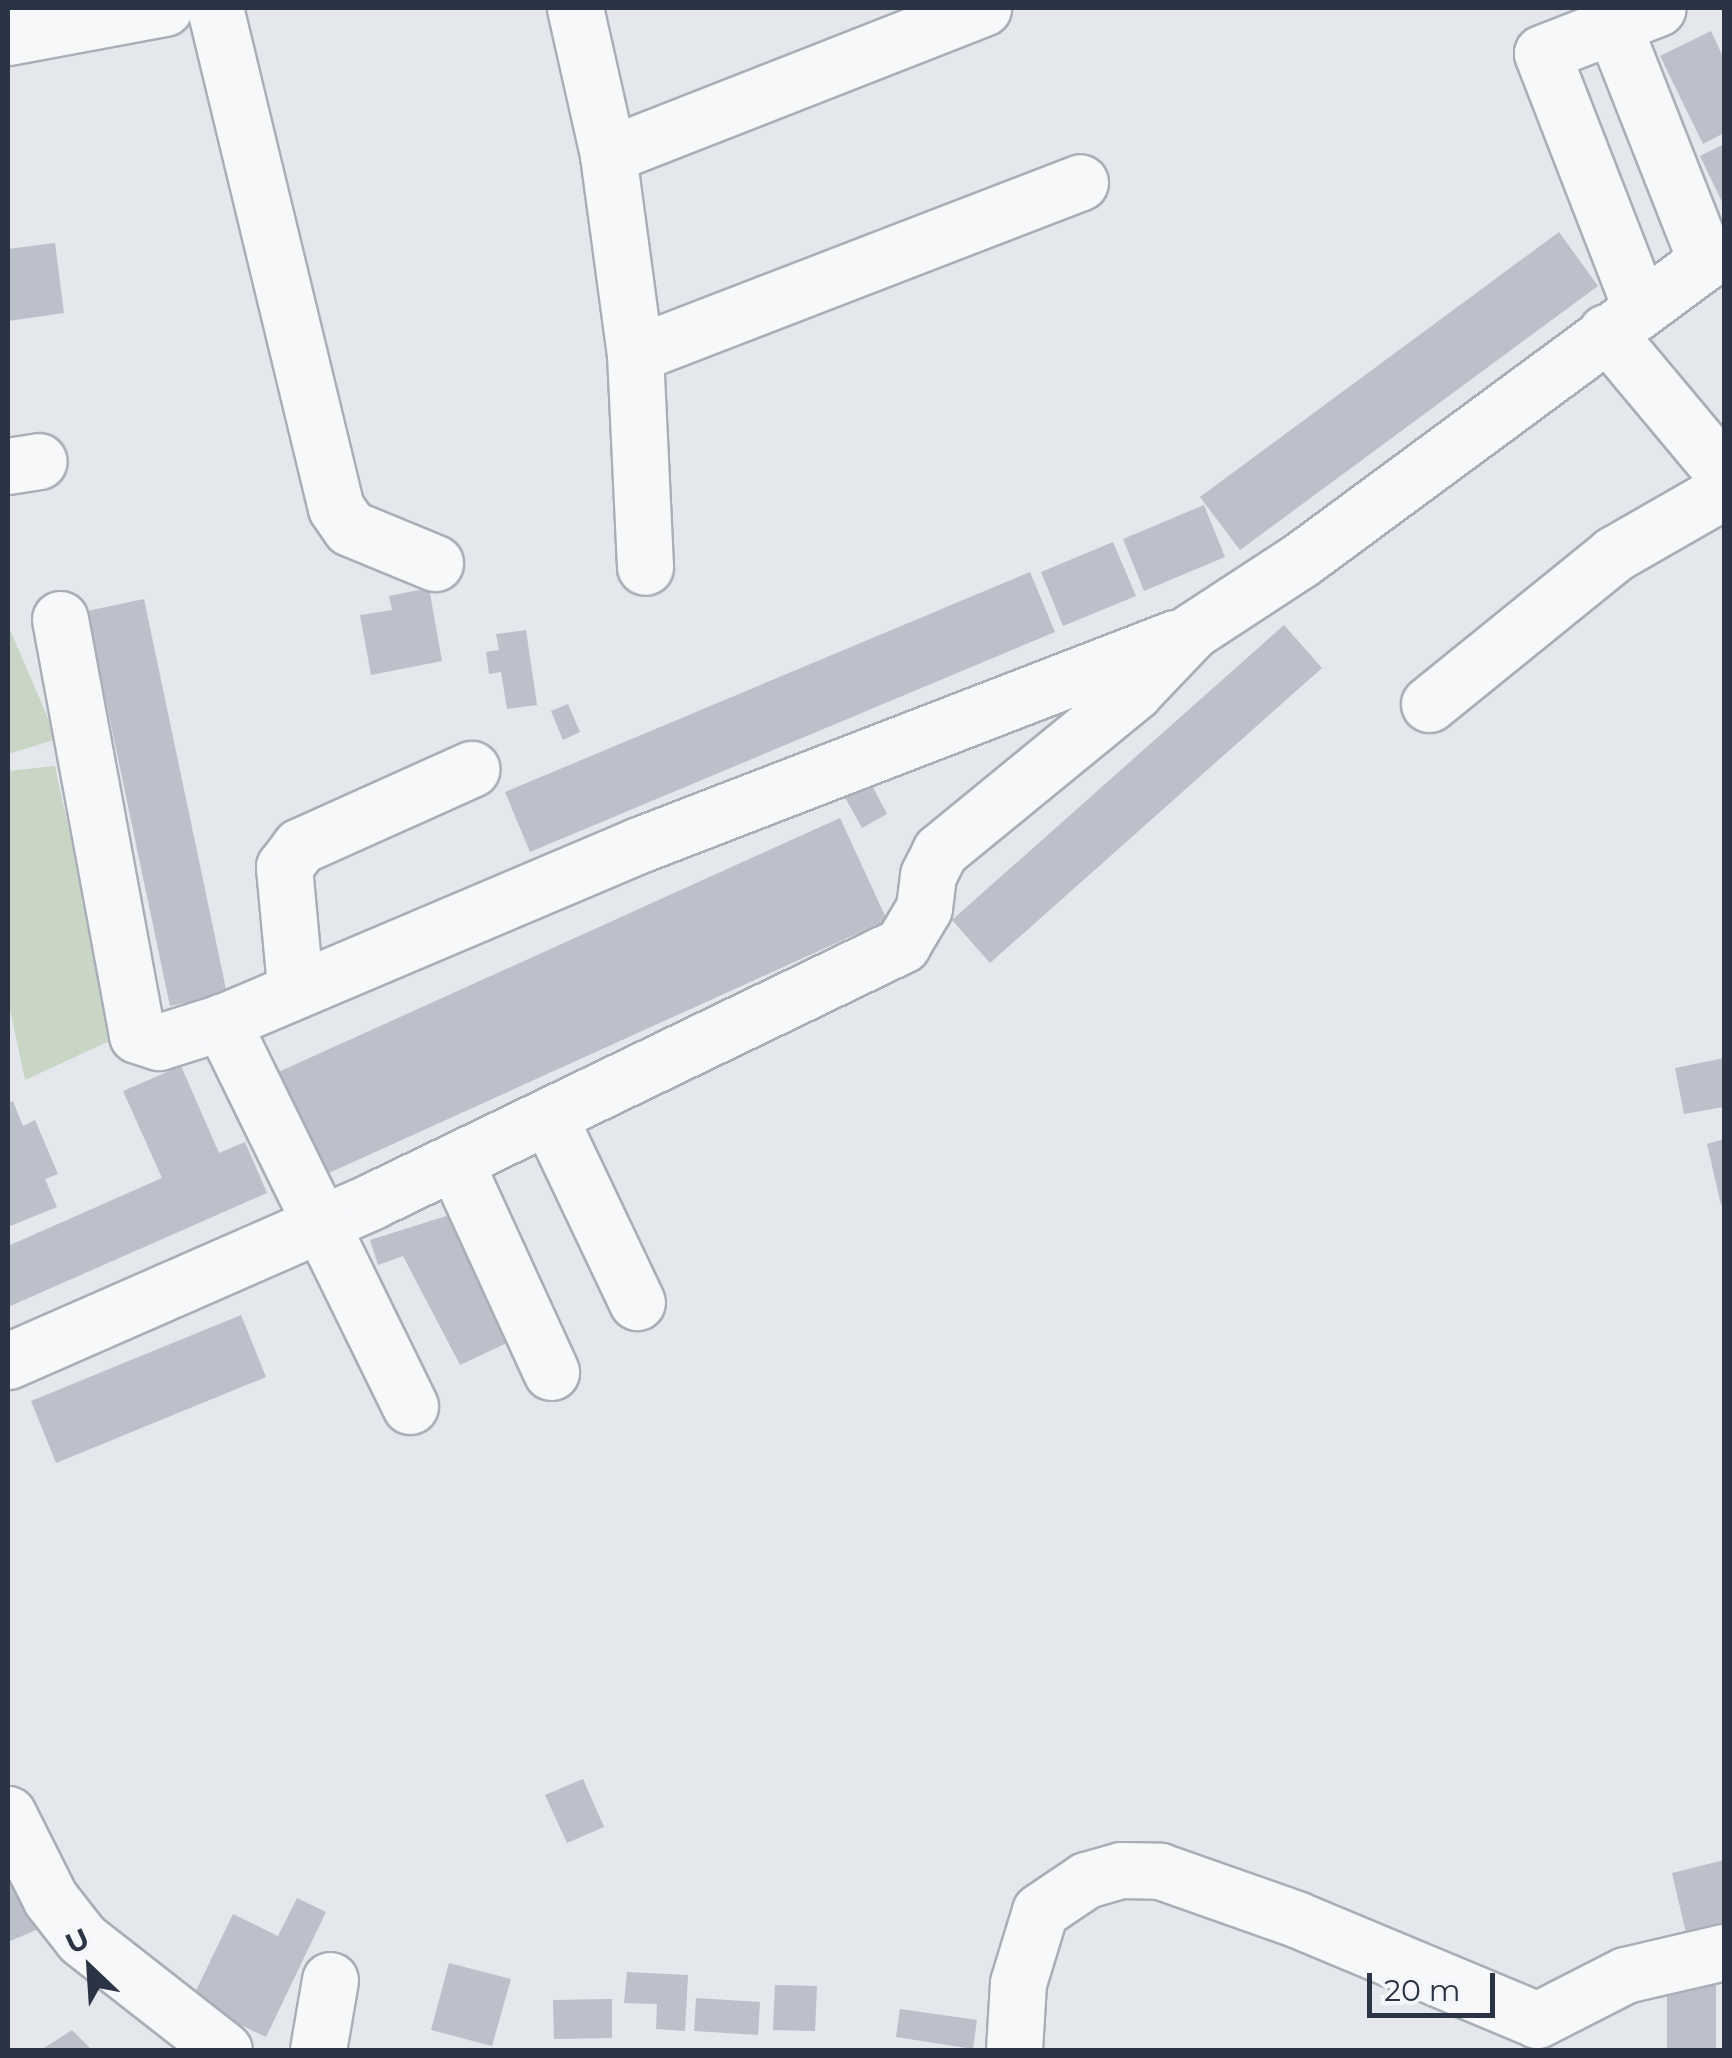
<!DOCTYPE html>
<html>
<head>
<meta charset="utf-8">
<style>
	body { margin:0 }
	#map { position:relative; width:1732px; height:2058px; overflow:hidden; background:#e4e7ec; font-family:Montserrat,sans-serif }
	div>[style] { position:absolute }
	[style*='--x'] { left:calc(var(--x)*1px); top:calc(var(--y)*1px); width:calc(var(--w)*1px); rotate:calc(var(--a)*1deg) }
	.green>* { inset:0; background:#c9d6c5 }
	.building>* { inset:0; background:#bbc0ca }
	.roads { filter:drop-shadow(2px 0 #a9aeb7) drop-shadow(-2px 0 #a9aeb7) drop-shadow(0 2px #a9aeb7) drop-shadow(0 -2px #a9aeb7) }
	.minor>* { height:55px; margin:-27.5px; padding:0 27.5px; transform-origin:27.5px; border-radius:27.5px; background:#f7f8fa }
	span { translate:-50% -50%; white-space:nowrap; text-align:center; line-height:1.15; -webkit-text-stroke:9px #f4f6f9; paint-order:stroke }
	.frame { position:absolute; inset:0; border:10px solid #2b3445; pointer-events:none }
	.north { position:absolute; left:40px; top:1918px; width:100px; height:100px; -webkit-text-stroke:8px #f4f6f9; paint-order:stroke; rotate:335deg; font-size:28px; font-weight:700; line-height:40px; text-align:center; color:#2b3445 }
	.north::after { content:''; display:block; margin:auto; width:35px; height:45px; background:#2b3445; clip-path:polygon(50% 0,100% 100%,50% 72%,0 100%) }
	.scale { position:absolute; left:1367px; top:1973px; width:128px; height:45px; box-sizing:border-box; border:5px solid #2b3445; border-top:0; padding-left:12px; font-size:30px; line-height:35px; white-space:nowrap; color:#2b3445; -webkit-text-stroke:8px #f4f6f9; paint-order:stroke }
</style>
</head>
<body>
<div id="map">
	<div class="green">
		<div style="clip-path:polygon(8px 625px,57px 739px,8px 754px)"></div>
		<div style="clip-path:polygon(55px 766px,114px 1039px,25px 1080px,8px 1000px,8px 771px)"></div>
	</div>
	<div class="building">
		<div style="clip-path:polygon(1711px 31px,1724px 59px,1724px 133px,1703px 144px,1660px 56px)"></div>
		<div style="clip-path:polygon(1724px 144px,1724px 206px,1700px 156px)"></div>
		<div style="clip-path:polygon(1559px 232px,1598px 286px,1240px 550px,1200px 497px)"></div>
		<div style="clip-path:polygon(55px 243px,64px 313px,8px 321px,8px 249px)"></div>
		<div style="clip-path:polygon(1204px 505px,1225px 557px,1144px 591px,1123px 539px)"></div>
		<div style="clip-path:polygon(1113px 542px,1136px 596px,1063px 626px,1041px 572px)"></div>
		<div style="clip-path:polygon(1030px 572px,1055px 632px,530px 852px,505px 792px)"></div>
		<div style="clip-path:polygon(429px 588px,442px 661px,371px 675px,360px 615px,392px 610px,389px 596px)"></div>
		<div style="clip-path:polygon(144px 599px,227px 994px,170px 1006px,87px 611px)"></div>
		<div style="clip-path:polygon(1284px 625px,1322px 668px,990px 963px,952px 920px)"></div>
		<div style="clip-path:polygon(526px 630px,537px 705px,507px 709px,501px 672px,489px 674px,486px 652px,499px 650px,496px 634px)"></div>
		<div style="clip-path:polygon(568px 704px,580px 732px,563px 740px,551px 711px)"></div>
		<div style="clip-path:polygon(868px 778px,887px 814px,862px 828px,842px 792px)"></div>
		<div style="clip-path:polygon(840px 818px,887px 920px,320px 1177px,274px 1074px)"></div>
		<div style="clip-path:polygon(1724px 1058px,1724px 1107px,1684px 1114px,1675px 1068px)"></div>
		<div style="clip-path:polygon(181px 1066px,219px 1153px,245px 1142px,267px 1193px,8px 1307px,8px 1246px,162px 1178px,123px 1091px)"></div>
		<div style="clip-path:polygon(13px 1101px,23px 1126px,35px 1120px,58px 1174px,45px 1179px,57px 1207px,8px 1227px,8px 1103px)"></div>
		<div style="clip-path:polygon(1724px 1139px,1724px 1204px,1721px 1205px,1707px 1144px)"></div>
		<div style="clip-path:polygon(462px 1211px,509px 1342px,460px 1365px,403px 1256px,378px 1265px,370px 1240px)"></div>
		<div style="clip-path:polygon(241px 1315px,266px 1377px,56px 1463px,31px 1401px)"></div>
		<div style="clip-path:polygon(583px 1779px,604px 1827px,567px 1843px,545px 1795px)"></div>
		<div style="clip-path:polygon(8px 1846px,43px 1927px,8px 1942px)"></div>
		<div style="clip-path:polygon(1724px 1860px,1724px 1938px,1689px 1946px,1672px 1873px)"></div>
		<div style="clip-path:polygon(297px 1898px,326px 1912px,266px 2037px,191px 2001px,233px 1914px,278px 1936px)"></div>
		<div style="clip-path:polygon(449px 1963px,511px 1979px,492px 2046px,431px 2030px)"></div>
		<div style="clip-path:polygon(627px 1972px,688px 1975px,685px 2031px,656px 2029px,657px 2004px,624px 2003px)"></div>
		<div style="clip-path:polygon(1667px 1973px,1716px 1974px,1716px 2050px,1667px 2050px)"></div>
		<div style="clip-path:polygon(775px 1985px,817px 1986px,815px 2031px,773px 2030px)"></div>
		<div style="clip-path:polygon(696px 1998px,760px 2002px,758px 2035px,694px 2031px)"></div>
		<div style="clip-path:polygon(612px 1999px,612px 2038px,554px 2039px,553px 2000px)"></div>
		<div style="clip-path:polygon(900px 2009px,977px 2020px,973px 2049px,896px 2037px)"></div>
		<div style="clip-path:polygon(72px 2030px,92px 2050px,41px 2050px)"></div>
	</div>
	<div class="roads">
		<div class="minor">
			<div style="--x:215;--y:8;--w:514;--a:76.4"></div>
			<div style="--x:336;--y:508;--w:24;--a:55"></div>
			<div style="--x:350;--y:528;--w:92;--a:22.4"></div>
			<div style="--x:575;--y:8;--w:151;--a:77.3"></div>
			<div style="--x:608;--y:155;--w:201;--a:82.3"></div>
			<div style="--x:635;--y:354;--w:213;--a:87.3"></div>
			<div style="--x:8;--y:37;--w:159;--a:-10.5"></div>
			<div style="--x:608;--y:155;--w:403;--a:-21.4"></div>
			<div style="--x:1640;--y:306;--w:271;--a:-111.2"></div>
			<div style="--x:1542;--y:53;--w:124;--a:-21.2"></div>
			<div style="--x:1606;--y:332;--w:184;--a:50.1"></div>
			<div style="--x:635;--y:354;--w:477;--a:-21.1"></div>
			<div style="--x:8;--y:466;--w:31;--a:-9"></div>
			<div style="--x:60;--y:619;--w:423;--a:79.5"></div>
			<div style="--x:137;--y:1035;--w:23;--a:18"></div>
			<div style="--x:159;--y:1042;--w:66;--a:-17.6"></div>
			<div style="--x:1429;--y:704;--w:238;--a:-39"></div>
			<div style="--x:1614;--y:554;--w:127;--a:-29.8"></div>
			<div style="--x:295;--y:986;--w:120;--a:-95.3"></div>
			<div style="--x:284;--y:867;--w:26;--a:-53"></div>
			<div style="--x:300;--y:846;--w:188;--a:-24.2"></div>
			<div style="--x:549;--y:1117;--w:205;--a:64.6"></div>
			<div style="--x:455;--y:1162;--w:231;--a:65.4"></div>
			<div style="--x:8;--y:1361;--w:398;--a:-23.7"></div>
			<div style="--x:372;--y:1201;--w:589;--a:-25.78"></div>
			<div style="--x:902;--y:945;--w:43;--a:-59.3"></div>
			<div style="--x:924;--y:908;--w:33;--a:-83"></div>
			<div style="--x:928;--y:875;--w:27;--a:-63"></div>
			<div style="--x:940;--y:851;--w:251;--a:-39.3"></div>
			<div style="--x:1134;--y:692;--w:84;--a:-46.4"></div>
			<div style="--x:1192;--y:631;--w:131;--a:-33.2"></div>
			<div style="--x:1302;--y:559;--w:502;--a:-36.41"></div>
			<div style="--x:1706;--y:261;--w:254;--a:-111.5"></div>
			<div style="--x:410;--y:1406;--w:428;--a:-116.1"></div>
			<div style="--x:222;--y:1022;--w:453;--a:-23"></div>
			<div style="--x:639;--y:845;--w:575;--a:-21.12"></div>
			<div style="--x:8;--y:1814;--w:94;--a:63.4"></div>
			<div style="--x:50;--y:1898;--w:52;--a:52"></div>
			<div style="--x:82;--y:1939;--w:180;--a:38"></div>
			<div style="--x:318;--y:2050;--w:71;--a:-80.3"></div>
			<div style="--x:1014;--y:2050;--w:67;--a:-86.6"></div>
			<div style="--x:1018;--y:1983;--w:75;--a:-73"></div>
			<div style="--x:1040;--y:1911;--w:55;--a:-34"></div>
			<div style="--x:1086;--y:1880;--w:36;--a:-16"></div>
			<div style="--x:1121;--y:1870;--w:39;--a:1"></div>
			<div style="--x:1160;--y:1871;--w:144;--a:19.4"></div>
			<div style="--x:1296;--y:1919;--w:261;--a:22.7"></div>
			<div style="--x:1537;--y:2020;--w:99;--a:-27.1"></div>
			<div style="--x:1625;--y:1975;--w:102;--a:-13.1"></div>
		</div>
	</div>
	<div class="frame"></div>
	<div class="north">U</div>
	<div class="scale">20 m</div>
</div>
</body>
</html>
